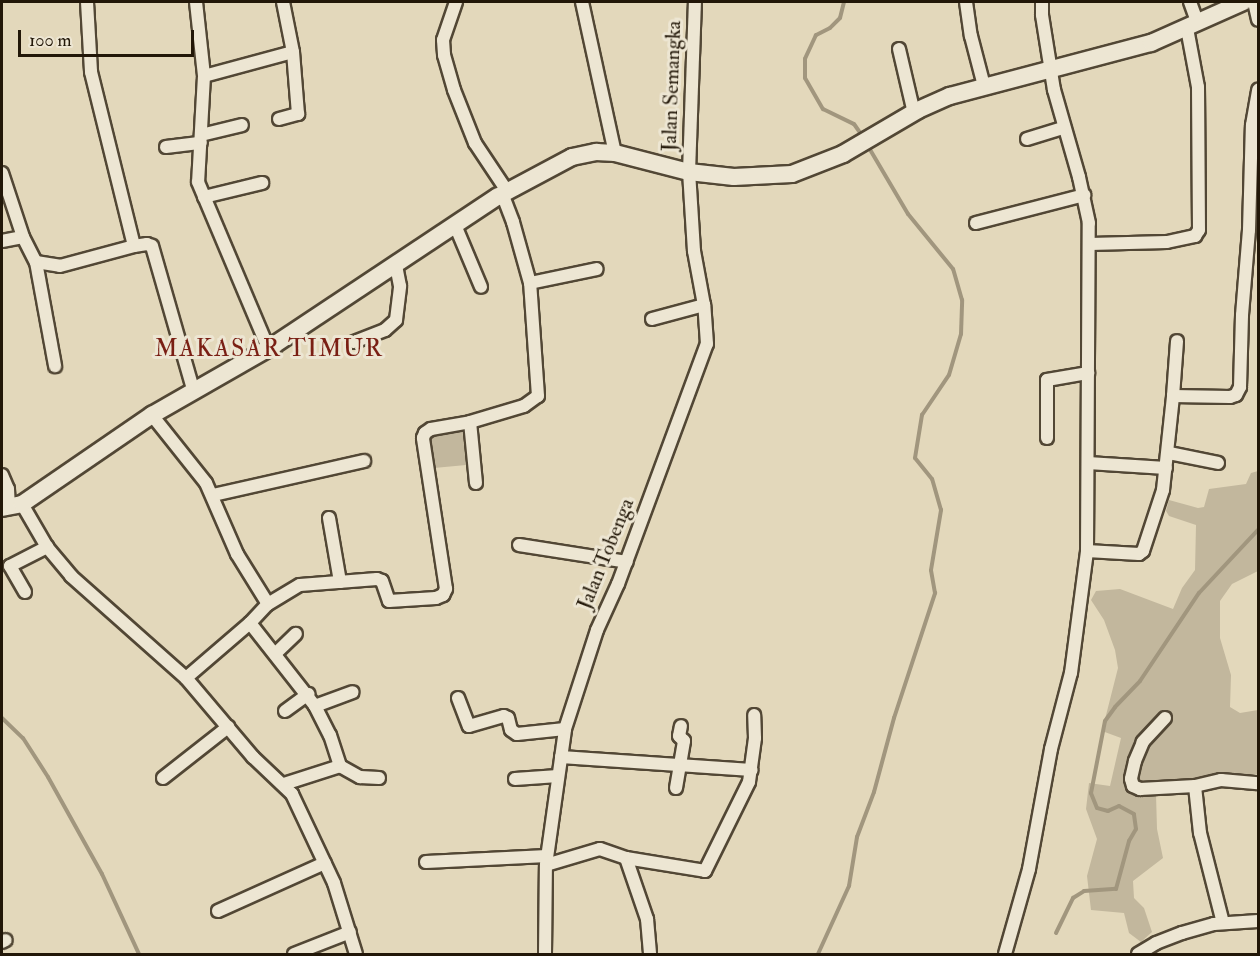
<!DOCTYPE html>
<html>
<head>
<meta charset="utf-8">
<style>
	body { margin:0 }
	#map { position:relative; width:1260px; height:956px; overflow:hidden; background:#e3d8bb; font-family:"IM FELL Double Pica",serif }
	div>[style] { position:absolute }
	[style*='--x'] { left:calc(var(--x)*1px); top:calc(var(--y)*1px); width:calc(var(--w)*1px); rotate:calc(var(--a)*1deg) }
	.green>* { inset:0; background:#c2b79d }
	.stream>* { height:4px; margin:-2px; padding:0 2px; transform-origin:2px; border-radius:2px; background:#a1967e }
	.roads { filter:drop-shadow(2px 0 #524735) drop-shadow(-2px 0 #524735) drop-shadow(0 2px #524735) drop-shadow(0 -2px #524735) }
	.street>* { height:12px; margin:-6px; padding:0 6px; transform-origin:6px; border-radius:6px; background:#ede6d3 }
	.secondary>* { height:16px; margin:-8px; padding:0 8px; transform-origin:8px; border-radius:8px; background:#ede6d3 }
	span { translate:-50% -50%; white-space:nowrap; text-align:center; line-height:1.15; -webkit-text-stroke:6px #ede6d3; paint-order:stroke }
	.street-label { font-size:21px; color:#221708 }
	.quarter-label { font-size:24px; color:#7a1f14; letter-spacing:1.5px }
	.frame { position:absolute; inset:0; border:3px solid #221708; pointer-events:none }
	.scale { position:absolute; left:18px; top:30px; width:176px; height:27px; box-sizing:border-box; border:3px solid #221708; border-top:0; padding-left:8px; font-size:18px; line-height:21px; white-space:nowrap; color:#221708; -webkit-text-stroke:4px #ede6d3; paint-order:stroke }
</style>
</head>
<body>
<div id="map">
	<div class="green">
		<div style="clip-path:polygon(462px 427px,466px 465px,434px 468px,430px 430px)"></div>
		<div style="clip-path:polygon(1258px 471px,1258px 571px,1232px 584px,1220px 601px,1220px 638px,1231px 675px,1230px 707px,1240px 713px,1258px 710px,1258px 774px,1232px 775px,1191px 792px,1156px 794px,1157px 829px,1163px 858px,1133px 881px,1134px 898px,1144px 908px,1152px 932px,1141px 942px,1129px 933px,1124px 913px,1091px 910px,1087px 876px,1097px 839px,1086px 809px,1089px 783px,1110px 786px,1121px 738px,1102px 731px,1118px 668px,1115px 650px,1104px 620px,1091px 600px,1096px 591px,1120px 589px,1173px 609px,1182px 588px,1195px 570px,1196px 525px,1169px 516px,1166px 511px,1169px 500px,1198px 508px,1204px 507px,1209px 489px,1246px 484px,1251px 473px)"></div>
	</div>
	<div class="stream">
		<div style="--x:844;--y:2;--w:16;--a:104"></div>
		<div style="--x:840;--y:18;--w:14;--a:135"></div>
		<div style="--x:830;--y:28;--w:16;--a:153"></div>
		<div style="--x:816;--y:35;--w:26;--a:115"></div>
		<div style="--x:805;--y:59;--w:19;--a:90"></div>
		<div style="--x:805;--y:78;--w:36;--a:60"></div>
		<div style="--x:823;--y:109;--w:34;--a:26"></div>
		<div style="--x:854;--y:124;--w:16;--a:55"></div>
		<div style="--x:2;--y:718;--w:29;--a:44"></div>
		<div style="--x:23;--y:738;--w:46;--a:57.3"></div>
		<div style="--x:48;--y:777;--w:111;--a:60.9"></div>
		<div style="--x:102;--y:874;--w:88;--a:65.2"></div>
		<div style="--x:1056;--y:933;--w:39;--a:-64"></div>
		<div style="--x:1073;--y:898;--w:13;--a:-32"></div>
		<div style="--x:1084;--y:891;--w:32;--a:-4"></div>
		<div style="--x:1116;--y:889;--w:50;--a:-74.8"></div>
		<div style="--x:1129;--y:841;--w:14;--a:-60"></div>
		<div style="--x:1136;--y:829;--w:15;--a:-98"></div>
		<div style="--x:1134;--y:814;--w:17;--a:-152"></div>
		<div style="--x:1119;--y:806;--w:12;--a:156"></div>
		<div style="--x:1108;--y:811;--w:11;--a:-165"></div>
		<div style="--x:1097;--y:808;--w:16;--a:-112"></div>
		<div style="--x:1091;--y:793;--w:73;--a:-79"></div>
		<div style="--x:1105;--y:721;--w:17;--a:-54"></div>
		<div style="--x:1115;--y:707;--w:36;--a:-46"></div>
		<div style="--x:1140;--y:681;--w:106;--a:-56.2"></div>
		<div style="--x:1199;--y:593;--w:86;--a:-46.9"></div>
		<div style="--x:818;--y:954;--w:75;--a:-65.5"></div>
		<div style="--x:849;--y:886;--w:50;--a:-80.7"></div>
		<div style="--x:857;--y:837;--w:48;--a:-69.3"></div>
		<div style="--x:874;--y:792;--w:77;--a:-74.9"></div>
		<div style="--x:894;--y:718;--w:132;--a:-71.8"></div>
		<div style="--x:935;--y:593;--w:23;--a:-100"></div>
		<div style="--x:931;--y:570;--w:61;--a:-80.5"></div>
		<div style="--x:941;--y:510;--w:32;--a:-106"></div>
		<div style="--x:932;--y:479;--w:27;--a:-129"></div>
		<div style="--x:915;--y:458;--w:44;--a:-80.8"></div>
		<div style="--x:922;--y:415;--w:48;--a:-56"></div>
		<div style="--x:949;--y:375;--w:43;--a:-73.7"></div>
		<div style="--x:961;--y:334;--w:34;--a:-88"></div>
		<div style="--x:962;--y:300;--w:32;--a:-106"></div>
		<div style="--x:953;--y:269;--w:71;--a:-129.3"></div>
		<div style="--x:908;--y:214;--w:79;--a:-120.5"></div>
	</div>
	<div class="roads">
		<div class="street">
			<div style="--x:87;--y:2;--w:70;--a:86.7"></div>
			<div style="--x:91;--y:72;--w:179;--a:76.1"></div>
			<div style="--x:196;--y:2;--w:74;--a:83.8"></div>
			<div style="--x:204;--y:76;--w:106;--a:93.2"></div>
			<div style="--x:198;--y:182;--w:180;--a:67.1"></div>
			<div style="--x:456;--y:2;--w:40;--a:108.9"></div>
			<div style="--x:443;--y:40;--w:15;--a:86"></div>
			<div style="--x:444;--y:55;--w:36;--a:74"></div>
			<div style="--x:454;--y:90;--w:57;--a:68.4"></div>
			<div style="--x:475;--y:143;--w:58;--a:56.3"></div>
			<div style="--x:582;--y:2;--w:155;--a:77.7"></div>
			<div style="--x:966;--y:2;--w:34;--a:82"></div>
			<div style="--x:971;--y:36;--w:52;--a:75.4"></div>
			<div style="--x:1190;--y:2;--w:23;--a:70"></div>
			<div style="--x:1254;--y:2;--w:18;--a:77"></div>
			<div style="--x:899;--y:49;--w:66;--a:76.8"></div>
			<div style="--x:204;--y:76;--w:92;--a:-15.1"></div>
			<div style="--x:293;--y:52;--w:51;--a:-101.3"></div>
			<div style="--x:279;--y:119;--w:20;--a:-15"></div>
			<div style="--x:298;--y:114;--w:62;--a:-94.6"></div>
			<div style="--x:201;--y:135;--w:42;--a:-13.7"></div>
			<div style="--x:1027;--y:139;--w:39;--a:-17"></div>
			<div style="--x:166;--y:147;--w:35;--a:-7"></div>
			<div style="--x:2;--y:173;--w:67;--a:71.8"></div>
			<div style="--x:23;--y:237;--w:28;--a:63"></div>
			<div style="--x:36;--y:262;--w:24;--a:9"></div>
			<div style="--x:60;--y:266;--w:77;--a:-15.1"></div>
			<div style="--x:134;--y:246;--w:13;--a:-9"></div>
			<div style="--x:147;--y:244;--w:5;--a:22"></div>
			<div style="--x:152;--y:246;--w:152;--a:74"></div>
			<div style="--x:204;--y:197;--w:60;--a:-13.6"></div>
			<div style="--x:976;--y:223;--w:112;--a:-14.5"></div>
			<div style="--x:455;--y:225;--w:67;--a:67.2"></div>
			<div style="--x:2;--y:241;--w:21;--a:-11"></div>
			<div style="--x:1090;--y:244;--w:77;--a:-1.5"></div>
			<div style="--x:1167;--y:242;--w:29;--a:-12"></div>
			<div style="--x:1195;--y:236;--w:7;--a:-56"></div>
			<div style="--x:1199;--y:230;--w:143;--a:-90.4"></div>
			<div style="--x:1198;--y:87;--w:60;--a:-100.6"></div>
			<div style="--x:36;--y:262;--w:106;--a:79.6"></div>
			<div style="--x:530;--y:283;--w:68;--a:-11.8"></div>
			<div style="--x:652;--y:319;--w:54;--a:-15.1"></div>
			<div style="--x:354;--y:342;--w:33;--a:-21"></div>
			<div style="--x:385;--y:330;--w:15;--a:-42"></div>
			<div style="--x:396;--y:320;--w:34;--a:-83"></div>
			<div style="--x:400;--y:286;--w:21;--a:-101"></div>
			<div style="--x:1173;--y:396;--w:55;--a:-85.8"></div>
			<div style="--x:1047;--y:438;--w:58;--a:-90"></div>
			<div style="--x:1047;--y:380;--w:42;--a:-9.7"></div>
			<div style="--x:1169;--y:453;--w:50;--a:11.5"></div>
			<div style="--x:1088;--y:463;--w:78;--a:3.7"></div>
			<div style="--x:2;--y:475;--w:15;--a:67"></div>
			<div style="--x:8;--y:489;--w:18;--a:87"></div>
			<div style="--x:476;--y:483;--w:61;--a:-95.6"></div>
			<div style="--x:470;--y:422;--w:56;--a:-16.5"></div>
			<div style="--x:524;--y:406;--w:17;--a:-36"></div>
			<div style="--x:538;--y:396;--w:113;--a:-94"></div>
			<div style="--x:530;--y:283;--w:63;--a:-105.6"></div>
			<div style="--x:513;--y:222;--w:30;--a:-111"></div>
			<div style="--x:213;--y:495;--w:155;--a:-12.7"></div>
			<div style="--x:22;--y:504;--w:50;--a:59.8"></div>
			<div style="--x:47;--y:547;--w:38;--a:50"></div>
			<div style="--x:71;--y:576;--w:154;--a:41.6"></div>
			<div style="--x:186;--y:678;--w:84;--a:-40.7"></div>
			<div style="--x:250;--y:623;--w:26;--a:-47"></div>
			<div style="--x:268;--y:604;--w:59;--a:-121.8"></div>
			<div style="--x:237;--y:554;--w:77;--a:-113.6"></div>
			<div style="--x:206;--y:483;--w:87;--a:-128.5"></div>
			<div style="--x:329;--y:518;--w:65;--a:80.2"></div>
			<div style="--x:519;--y:545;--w:109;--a:8.9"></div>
			<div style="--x:1087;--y:551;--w:52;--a:3.3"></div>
			<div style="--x:1139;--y:554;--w:5;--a:-37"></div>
			<div style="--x:1143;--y:551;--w:64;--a:-71.8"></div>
			<div style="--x:1163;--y:490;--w:95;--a:-83.9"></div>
			<div style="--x:1173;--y:396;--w:57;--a:1"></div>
			<div style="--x:1230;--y:397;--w:6;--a:-18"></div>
			<div style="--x:1236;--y:395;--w:9;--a:-63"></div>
			<div style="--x:1240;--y:387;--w:72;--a:-88.4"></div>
			<div style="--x:1242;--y:315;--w:85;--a:-85.3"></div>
			<div style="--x:1249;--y:230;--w:105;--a:-88.4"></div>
			<div style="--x:1252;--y:125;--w:36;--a:-80"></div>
			<div style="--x:25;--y:592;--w:30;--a:-120"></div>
			<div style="--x:10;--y:566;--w:42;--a:-27.2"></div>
			<div style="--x:268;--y:604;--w:37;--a:-31"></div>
			<div style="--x:300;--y:585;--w:77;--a:-4.5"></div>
			<div style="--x:377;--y:579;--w:5;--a:22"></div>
			<div style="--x:382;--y:581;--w:21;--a:71"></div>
			<div style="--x:389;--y:601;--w:47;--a:-3.7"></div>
			<div style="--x:436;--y:598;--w:8;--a:-23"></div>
			<div style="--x:443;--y:595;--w:7;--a:-63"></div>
			<div style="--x:446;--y:589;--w:153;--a:-98.7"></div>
			<div style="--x:423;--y:438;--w:5;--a:-68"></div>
			<div style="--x:425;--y:433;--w:7;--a:-34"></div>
			<div style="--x:431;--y:429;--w:40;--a:-10"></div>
			<div style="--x:250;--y:623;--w:105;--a:51.9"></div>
			<div style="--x:315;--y:706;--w:33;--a:63"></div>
			<div style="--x:330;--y:735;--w:33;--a:72"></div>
			<div style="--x:340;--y:766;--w:23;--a:29"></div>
			<div style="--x:360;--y:777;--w:19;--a:3"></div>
			<div style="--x:275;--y:654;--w:29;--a:-44"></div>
			<div style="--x:186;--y:678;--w:104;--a:49.7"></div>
			<div style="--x:253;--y:757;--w:54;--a:43.5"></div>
			<div style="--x:292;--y:794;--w:98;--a:64.7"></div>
			<div style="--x:334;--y:883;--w:74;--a:72.8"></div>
			<div style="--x:458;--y:698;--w:30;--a:69"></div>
			<div style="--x:469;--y:726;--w:36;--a:-16"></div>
			<div style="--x:504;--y:716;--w:4;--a:27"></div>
			<div style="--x:508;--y:718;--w:12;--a:76"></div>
			<div style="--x:511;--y:730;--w:7;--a:34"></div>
			<div style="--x:517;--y:734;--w:48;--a:-5.9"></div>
			<div style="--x:315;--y:706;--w:40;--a:-20.2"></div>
			<div style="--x:285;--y:711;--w:29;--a:-36"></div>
			<div style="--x:1165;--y:718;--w:33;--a:133"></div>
			<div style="--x:1143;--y:742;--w:21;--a:113"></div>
			<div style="--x:1135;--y:761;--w:18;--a:103"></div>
			<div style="--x:1131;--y:779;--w:7;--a:74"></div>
			<div style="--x:1133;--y:786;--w:8;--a:23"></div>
			<div style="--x:1140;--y:789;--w:55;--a:-3.1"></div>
			<div style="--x:561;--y:757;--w:191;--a:3.9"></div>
			<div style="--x:163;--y:778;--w:83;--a:-38.1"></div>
			<div style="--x:515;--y:779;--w:43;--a:-4"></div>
			<div style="--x:284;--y:784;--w:59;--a:-17.8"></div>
			<div style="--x:676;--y:788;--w:48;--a:-80.3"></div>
			<div style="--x:684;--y:741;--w:7;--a:-135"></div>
			<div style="--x:679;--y:736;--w:10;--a:-79"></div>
			<div style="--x:626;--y:858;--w:65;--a:71"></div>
			<div style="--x:647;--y:919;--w:35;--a:85"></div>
			<div style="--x:426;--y:862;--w:121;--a:-2.8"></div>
			<div style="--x:546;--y:865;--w:56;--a:-16.5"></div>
			<div style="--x:600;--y:849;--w:28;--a:19"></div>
			<div style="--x:626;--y:858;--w:80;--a:9.3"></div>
			<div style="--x:705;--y:871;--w:99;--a:-63.7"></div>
			<div style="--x:749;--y:782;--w:44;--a:-82.2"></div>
			<div style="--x:755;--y:738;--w:23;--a:-92"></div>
			<div style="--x:218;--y:911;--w:117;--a:-24.2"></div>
			<div style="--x:1223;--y:923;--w:93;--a:-104.3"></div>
			<div style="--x:1200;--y:833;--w:47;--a:-96.1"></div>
			<div style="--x:1195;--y:786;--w:27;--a:-13"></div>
			<div style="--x:1221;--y:780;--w:37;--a:5"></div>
			<div style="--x:2;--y:942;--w:4;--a:-27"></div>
			<div style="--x:294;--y:954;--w:60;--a:-21.4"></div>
			<div style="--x:545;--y:954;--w:89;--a:-89.4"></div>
			<div style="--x:546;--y:865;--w:137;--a:-82"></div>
			<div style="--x:565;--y:729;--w:104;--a:-72.1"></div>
			<div style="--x:597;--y:630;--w:51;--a:-65.5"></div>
			<div style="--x:618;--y:584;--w:256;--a:-69.7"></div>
			<div style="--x:707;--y:344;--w:39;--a:-94"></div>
			<div style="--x:704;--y:305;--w:55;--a:-100.5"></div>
			<div style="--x:694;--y:251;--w:79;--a:-93.6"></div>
			<div style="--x:689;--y:172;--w:170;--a:-88"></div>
			<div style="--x:1005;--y:954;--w:88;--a:-74.2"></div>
			<div style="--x:1029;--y:869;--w:122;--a:-79.6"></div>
			<div style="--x:1051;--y:749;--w:79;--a:-75.3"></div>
			<div style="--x:1071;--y:673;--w:123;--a:-82.5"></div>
			<div style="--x:1087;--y:551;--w:328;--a:-89.7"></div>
			<div style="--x:1089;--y:223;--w:47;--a:-102.3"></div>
			<div style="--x:1079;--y:177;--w:91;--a:-106"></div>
			<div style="--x:1054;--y:90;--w:76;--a:-99.1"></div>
			<div style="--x:1042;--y:15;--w:13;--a:-90"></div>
			<div style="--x:1138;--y:954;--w:21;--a:-31"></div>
			<div style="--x:1156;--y:943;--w:28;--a:-21"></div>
			<div style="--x:1182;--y:933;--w:33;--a:-16"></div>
			<div style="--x:1214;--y:924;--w:44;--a:-3.9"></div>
		</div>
		<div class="secondary">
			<div style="--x:2;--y:508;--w:20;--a:-11"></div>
			<div style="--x:22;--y:504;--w:158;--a:-34.4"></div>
			<div style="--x:152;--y:415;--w:141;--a:-29.8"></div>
			<div style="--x:274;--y:345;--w:268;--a:-33.6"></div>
			<div style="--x:497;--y:197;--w:85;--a:-28.1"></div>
			<div style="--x:572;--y:157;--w:25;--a:-12"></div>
			<div style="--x:596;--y:152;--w:19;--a:3"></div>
			<div style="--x:615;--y:153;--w:76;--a:14.4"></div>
			<div style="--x:689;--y:172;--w:45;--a:6.3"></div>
			<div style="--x:734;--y:177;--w:58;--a:-3"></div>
			<div style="--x:792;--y:174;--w:55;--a:-21.4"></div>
			<div style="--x:843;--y:154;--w:87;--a:-30.4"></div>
			<div style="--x:918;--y:110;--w:35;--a:-24"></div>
			<div style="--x:950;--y:96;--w:208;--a:-14.8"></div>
			<div style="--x:1151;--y:43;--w:101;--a:-24"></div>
		</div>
	</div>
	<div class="street-label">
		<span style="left:672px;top:86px;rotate:-88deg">Jalan Semangka</span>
		<span style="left:606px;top:554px;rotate:-68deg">Jalan Tobenga</span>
	</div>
	<div class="quarter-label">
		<span style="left:269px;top:349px">MAKASAR TIMUR</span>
	</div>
	<div class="frame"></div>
	<div class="scale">100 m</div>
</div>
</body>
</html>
